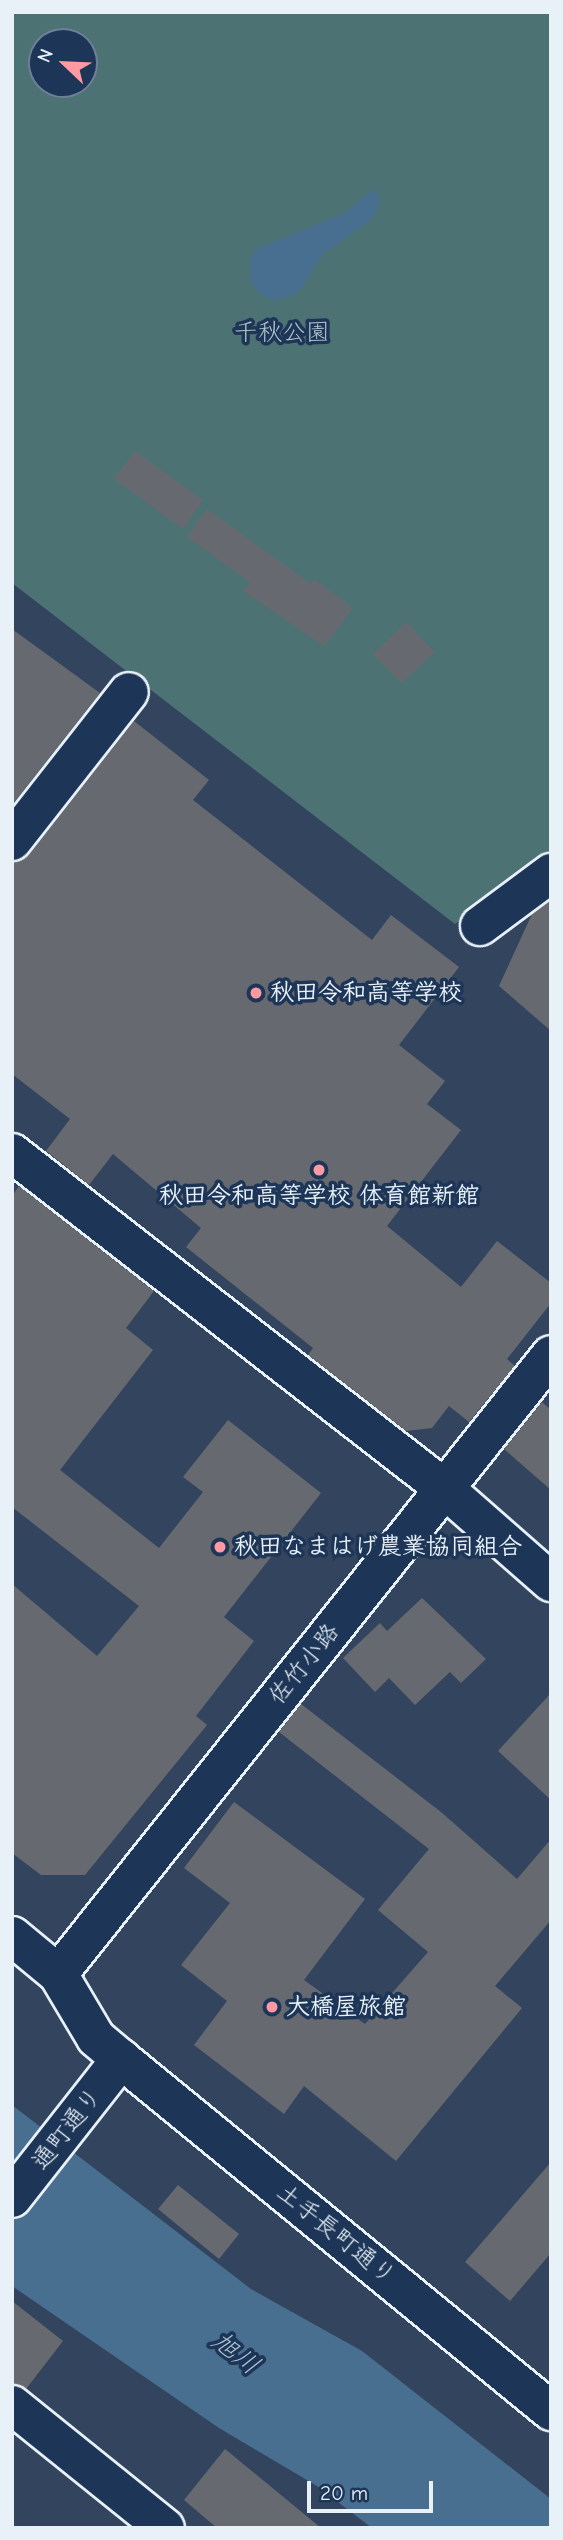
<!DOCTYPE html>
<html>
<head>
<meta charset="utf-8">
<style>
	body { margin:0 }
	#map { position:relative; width:563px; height:2540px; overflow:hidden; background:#33455e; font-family:"Comic Neue","Klee One",sans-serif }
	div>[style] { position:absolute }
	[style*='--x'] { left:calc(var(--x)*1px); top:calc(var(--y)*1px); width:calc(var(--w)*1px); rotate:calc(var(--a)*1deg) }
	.green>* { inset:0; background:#4c7274 }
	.water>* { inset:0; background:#486f90 }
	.building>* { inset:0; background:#666a70 }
	.roads { filter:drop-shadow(2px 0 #e8f1f8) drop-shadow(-2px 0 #e8f1f8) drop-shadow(0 2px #e8f1f8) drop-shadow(0 -2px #e8f1f8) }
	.minor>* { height:38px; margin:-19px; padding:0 19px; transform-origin:19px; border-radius:19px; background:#1d3557 }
	.major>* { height:38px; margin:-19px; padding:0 19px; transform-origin:19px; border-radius:19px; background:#1d3557 }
	.dots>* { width:19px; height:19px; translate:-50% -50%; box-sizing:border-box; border:4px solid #1d3557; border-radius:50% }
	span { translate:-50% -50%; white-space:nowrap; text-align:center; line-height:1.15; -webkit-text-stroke:7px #1d3557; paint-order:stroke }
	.park-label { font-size:24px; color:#b1c5ca }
	.poi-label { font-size:24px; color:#e8f1f8; font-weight:700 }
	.left { translate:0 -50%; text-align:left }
	.street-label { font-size:24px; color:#e8f1f8 }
	.water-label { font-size:26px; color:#b0c4d4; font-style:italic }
	.frame { position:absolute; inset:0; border:14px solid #e8f1f8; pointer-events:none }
	.north { position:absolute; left:28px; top:28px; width:70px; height:70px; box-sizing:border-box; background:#1d3557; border:2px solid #6e8097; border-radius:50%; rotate:293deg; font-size:19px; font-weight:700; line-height:28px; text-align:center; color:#e8f1f8 }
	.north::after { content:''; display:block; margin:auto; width:24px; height:32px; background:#ff9aa2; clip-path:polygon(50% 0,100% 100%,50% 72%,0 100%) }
	.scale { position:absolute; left:307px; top:2481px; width:126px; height:32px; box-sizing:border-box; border:4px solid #e8f1f8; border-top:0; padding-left:9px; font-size:21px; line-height:24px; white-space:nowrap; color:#e8f1f8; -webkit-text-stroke:5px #1d3557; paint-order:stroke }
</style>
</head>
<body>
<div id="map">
	<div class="green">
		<div style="clip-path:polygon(evenodd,12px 12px,551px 12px,551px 858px,455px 924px,12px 583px,12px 12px,42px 42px,84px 42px,84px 84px,42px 84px,42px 42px)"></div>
	</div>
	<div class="water">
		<div style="clip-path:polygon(375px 189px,380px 202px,372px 219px,323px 254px,298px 293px,275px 301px,259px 294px,251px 282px,250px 261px,255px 250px,346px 212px)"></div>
		<div style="clip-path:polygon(12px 2105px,251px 2289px,362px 2351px,551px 2499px,551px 2528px,372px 2528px,317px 2486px,219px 2428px,12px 2286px)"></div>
	</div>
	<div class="building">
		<div style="clip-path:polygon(135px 451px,203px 500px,183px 529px,114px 479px)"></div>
		<div style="clip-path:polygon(207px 509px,311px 584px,314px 579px,353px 608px,324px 646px,243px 591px,250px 582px,187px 537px)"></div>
		<div style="clip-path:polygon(406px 622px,435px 652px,402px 683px,373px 654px)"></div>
		<div style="clip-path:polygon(12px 629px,100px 693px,12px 805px)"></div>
		<div style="clip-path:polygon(134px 721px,209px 780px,193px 800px,372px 940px,391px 915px,459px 967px,399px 1045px,445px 1081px,427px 1104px,461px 1130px,387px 1226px,461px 1287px,497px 1241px,551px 1283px,551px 1303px,507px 1359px,515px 1366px,469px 1422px,449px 1406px,432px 1428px,406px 1431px,308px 1355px,313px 1348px,186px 1247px,201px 1228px,113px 1154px,89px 1185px,46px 1151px,70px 1119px,12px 1074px,12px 862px,29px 855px)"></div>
		<div style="clip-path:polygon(551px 900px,551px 1031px,499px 986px,532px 914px)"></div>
		<div style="clip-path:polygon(19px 1186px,154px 1291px,126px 1328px,153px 1350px,60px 1470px,159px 1548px,203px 1492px,183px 1477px,228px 1420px,321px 1493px,224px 1617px,254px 1641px,196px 1716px,207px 1725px,85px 1875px,41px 1875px,12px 1853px,12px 1584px,97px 1656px,139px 1606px,12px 1507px,12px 1196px)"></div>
		<div style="clip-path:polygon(542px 1402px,551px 1410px,551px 1490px,504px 1449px)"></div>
		<div style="clip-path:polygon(422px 1598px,486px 1659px,461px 1683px,450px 1672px,415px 1705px,389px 1678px,375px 1692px,343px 1658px,380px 1623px,387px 1631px)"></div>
		<div style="clip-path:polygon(551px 1693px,551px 1800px,498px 1751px)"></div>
		<div style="clip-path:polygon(301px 1704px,441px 1812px,517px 1879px,551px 1839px,551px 1920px,495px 1986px,522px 2008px,396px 2161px,304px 2086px,284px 2114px,194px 2045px,227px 2001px,181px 1965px,230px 1903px,184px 1868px,234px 1802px,365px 1899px,304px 1980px,365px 2024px,428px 1952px,378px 1910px,429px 1849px,279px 1732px)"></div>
		<div style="clip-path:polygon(551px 2162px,551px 2253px,510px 2301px,465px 2262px)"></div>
		<div style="clip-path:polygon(178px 2185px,239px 2234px,219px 2259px,158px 2209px)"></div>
		<div style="clip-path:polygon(12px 2301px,63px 2341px,26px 2389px,12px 2384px)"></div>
		<div style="clip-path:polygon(225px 2449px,321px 2528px,217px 2528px,184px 2500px)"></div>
	</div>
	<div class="roads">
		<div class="minor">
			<div style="--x:12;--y:841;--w:189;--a:-51.9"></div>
			<div style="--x:480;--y:926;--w:89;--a:-36.7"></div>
			<div style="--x:12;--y:1153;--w:548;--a:37.81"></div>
			<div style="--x:445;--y:1489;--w:141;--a:41.3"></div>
			<div style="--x:12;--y:1936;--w:60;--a:39.6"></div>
			<div style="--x:58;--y:1974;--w:74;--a:59.3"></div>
			<div style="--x:96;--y:2038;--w:33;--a:40"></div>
			<div style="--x:58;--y:1974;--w:791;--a:-51.46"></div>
			<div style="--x:12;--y:2405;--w:196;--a:38.8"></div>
		</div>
		<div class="major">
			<div style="--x:12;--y:2198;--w:177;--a:-51.9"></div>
			<div style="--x:121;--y:2059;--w:556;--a:39.3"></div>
		</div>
	</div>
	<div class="dots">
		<div style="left:256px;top:993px;background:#ff9aa2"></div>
		<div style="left:319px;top:1170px;background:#ff9aa2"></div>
		<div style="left:220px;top:1547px;background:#ff9aa2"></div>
		<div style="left:272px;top:2007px;background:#ff9aa2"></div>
	</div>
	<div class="park-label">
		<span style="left:282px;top:333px">千秋公園</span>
	</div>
	<div class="poi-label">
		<span class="left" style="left:270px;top:993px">秋田令和高等学校</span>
		<span style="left:319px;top:1196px">秋田令和高等学校 体育館新館</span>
		<span class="left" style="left:234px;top:1547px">秋田なまはげ農業協同組合</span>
		<span class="left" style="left:286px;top:2007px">大橋屋旅館</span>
	</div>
	<div class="street-label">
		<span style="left:304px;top:1664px;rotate:-51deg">佐竹小路</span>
		<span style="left:67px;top:2129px;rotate:-52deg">通町通り</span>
		<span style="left:336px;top:2234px;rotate:39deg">土手長町通り</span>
	</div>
	<div class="water-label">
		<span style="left:235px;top:2354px;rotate:38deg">旭川</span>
	</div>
	<div class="frame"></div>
	<div class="north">N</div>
	<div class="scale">20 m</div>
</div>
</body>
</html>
